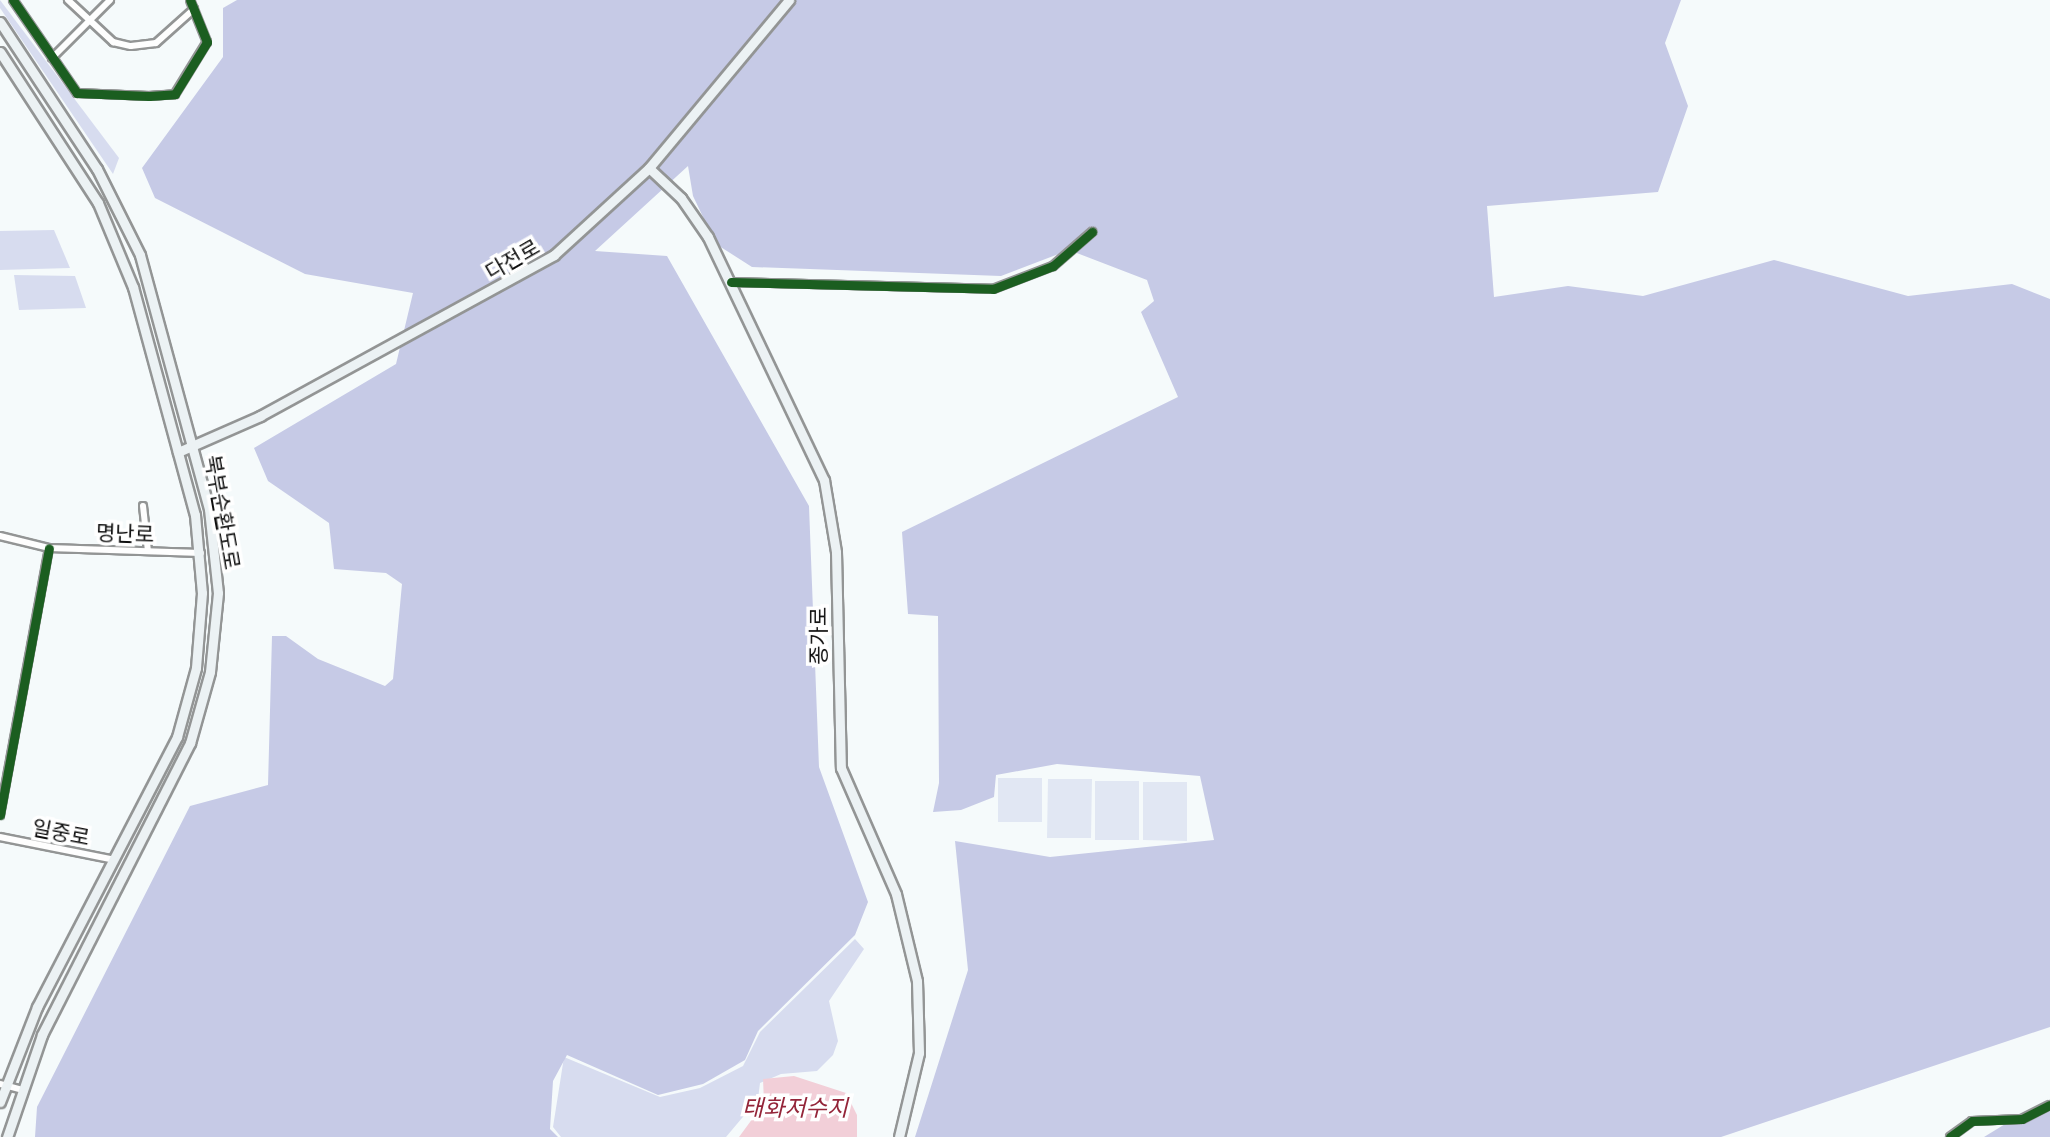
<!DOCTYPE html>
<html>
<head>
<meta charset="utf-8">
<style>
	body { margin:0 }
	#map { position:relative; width:2050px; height:1137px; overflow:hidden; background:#f5fafb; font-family:"IBM Plex Serif","Noto Sans KR",serif }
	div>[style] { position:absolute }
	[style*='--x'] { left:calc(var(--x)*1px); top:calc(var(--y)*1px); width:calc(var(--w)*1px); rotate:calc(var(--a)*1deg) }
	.green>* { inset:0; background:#d7dcef }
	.forest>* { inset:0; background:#c6cae6 }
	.pitch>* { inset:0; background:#e1e7f3 }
	.water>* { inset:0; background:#f2cfd8 }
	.roads { filter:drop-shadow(2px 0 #939595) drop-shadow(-2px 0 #939595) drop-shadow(0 2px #939595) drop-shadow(0 -2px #939595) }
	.street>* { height:6px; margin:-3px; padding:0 3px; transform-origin:3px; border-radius:3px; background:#fefefe }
	.secondary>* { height:9px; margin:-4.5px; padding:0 4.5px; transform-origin:4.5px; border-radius:4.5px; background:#ecf2f4 }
	.cycleway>* { height:9px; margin:-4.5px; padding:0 4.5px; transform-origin:4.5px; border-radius:4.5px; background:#1b5e20 }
	span { translate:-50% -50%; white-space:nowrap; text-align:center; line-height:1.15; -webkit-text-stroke:7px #fff; paint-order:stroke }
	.street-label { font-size:21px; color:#0f0f0f }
	.water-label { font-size:23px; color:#942539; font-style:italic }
</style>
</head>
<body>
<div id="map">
	<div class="green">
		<div style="clip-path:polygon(0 0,119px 158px,113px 174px,0 8px)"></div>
		<div style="clip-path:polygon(54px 230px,70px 268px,0 270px,0 231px)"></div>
		<div style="clip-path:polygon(14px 275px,75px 276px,86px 308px,19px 310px)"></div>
		<div style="clip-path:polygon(855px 939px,864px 949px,829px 1001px,838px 1041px,833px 1055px,817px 1071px,781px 1074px,760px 1083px,758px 1099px,726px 1137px,561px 1137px,553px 1127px,564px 1057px,660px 1097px,700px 1088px,743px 1066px,760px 1032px)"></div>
	</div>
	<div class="forest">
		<div style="clip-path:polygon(237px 0,1681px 0,1665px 43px,1688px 106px,1658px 192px,1487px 206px,1494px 297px,1568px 286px,1643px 296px,1774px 260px,1908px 296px,2012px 284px,2050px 299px,2050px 1027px,1721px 1137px,915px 1137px,968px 970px,955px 841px,1050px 857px,1214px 840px,1200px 776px,1057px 764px,996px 775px,994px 797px,961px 810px,933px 812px,939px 783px,938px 616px,908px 614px,902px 532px,1178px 397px,1141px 312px,1154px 301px,1147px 280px,1069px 250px,1001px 276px,752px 267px,716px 244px,693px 196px,688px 166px,595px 251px,667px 256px,809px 506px,819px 767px,868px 902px,855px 935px,758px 1031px,745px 1060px,703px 1084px,658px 1095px,567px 1055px,553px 1081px,550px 1129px,558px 1137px,35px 1137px,37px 1107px,190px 806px,268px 785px,272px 636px,286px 636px,318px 659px,385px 686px,393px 679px,402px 584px,386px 573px,334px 569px,329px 523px,268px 481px,254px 448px,396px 364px,413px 293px,305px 274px,155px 198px,142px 168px,223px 57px,223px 8px)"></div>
		<div style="clip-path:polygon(2050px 1111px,2050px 1137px,1984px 1137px,2015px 1118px)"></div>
	</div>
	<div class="pitch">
		<div style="clip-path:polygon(998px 778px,1042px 778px,1042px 822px,998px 822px)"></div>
		<div style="clip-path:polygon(1048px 779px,1092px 779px,1091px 838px,1047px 838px)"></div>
		<div style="clip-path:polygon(1095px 781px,1139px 781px,1139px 840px,1095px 840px)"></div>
		<div style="clip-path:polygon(1143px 782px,1187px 782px,1187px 841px,1143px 840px)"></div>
	</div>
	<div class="water">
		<div style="clip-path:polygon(794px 1076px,846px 1093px,857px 1115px,857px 1137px,739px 1137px,764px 1103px,763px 1079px)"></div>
	</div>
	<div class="roads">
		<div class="street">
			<div style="--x:13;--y:0;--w:113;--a:55.5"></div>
			<div style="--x:77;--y:93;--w:72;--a:2.4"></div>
			<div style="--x:149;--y:96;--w:26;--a:-4"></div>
			<div style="--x:175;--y:94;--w:61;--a:-58.4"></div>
			<div style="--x:207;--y:42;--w:45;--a:-112"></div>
			<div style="--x:68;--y:0;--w:62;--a:43"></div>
			<div style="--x:113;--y:42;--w:18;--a:13"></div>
			<div style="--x:131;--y:46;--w:25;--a:-7"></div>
			<div style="--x:156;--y:43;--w:51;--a:-41.8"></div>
			<div style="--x:52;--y:58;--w:82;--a:-45"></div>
			<div style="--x:731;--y:282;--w:262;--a:1.5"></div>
			<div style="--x:993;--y:289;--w:64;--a:-21"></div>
			<div style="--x:1053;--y:266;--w:52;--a:-41.1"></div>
			<div style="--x:143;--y:506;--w:45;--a:83.7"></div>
			<div style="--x:0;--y:536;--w:50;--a:13.8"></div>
			<div style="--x:49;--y:548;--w:152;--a:1.9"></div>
			<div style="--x:0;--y:815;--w:271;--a:-79.6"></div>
			<div style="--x:0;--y:837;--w:117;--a:11.3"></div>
			<div style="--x:0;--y:1084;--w:20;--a:15"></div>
			<div style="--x:1950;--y:1137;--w:27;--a:-36"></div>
			<div style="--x:1972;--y:1121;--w:50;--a:-2.3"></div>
			<div style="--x:2022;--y:1119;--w:31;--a:-27"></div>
		</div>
		<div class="secondary">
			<div style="--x:0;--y:22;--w:176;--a:56.6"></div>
			<div style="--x:97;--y:169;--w:96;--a:63.4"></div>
			<div style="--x:140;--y:255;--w:263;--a:74.8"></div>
			<div style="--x:209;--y:509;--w:84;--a:83.9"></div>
			<div style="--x:218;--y:593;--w:79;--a:95.8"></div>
			<div style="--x:210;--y:672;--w:74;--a:105.7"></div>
			<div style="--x:190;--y:743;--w:327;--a:116.9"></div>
			<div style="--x:42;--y:1035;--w:108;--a:108.9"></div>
			<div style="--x:0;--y:52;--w:180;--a:57"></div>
			<div style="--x:98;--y:203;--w:91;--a:67.4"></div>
			<div style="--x:133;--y:287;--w:236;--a:74.8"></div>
			<div style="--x:195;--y:515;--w:78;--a:84.9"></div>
			<div style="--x:202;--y:593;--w:75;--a:94.6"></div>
			<div style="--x:196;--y:668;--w:72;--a:105.4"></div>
			<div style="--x:177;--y:737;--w:304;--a:117.4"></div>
			<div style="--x:37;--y:1007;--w:102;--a:111.3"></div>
			<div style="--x:649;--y:168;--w:44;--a:43.2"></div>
			<div style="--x:681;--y:198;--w:47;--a:55.3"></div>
			<div style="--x:708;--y:237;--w:269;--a:64.5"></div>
			<div style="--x:824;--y:480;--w:73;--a:80.5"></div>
			<div style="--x:836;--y:552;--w:216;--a:88.7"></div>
			<div style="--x:841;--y:768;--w:137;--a:66.4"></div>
			<div style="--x:896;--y:894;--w:89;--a:76.4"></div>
			<div style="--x:917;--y:981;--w:72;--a:88.4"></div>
			<div style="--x:919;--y:1053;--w:86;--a:103.4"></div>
			<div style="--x:178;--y:452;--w:90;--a:-23.7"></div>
			<div style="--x:260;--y:416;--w:335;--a:-28.7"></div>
			<div style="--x:554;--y:255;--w:129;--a:-42.5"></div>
			<div style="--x:649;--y:168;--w:219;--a:-50.2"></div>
		</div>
	</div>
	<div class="cycleway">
		<div style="--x:13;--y:0;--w:113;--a:55.5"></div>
		<div style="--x:77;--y:93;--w:72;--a:2.4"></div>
		<div style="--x:149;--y:96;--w:26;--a:-4"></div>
		<div style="--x:175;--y:94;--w:61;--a:-58.4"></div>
		<div style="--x:207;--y:42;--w:45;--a:-112"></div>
		<div style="--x:731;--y:282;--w:262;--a:1.5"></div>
		<div style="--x:993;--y:289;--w:64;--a:-21"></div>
		<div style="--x:1053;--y:266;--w:52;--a:-41.1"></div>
		<div style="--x:0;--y:815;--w:271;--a:-79.6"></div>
		<div style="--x:1950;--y:1137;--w:27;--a:-36"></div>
		<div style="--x:1972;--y:1121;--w:50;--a:-2.3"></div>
		<div style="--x:2022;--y:1119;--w:31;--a:-27"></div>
	</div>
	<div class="street-label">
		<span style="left:512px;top:259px;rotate:-30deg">다전로</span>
		<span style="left:223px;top:512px;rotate:80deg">북부순환도로</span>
		<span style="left:125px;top:533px;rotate:2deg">명난로</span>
		<span style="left:818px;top:636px;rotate:-90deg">종가로</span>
		<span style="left:61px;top:832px;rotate:11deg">일중로</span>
	</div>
	<div class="water-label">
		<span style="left:795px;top:1107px">태화저수지</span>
	</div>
</div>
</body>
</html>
